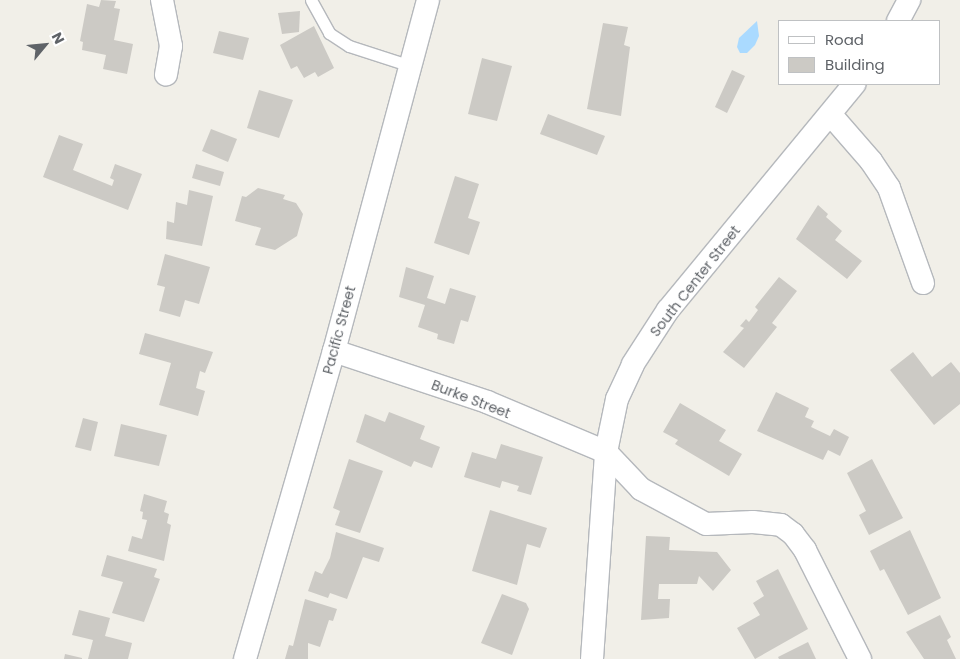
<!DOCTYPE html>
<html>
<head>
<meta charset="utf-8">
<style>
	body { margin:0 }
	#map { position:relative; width:960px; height:659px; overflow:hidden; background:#f1efe8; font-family:Poppins,sans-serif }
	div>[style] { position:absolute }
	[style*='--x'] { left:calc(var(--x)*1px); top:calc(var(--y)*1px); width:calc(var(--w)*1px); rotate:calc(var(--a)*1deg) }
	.water>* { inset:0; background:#aadaff }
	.building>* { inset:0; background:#cccac5 }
	.roads { filter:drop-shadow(1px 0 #b5b8bc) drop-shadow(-1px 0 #b5b8bc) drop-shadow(0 1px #b5b8bc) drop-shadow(0 -1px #b5b8bc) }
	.lane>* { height:11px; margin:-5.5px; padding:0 5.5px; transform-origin:5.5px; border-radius:5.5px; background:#fff }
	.street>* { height:22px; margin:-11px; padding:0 11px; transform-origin:11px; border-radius:11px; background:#fff }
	span { translate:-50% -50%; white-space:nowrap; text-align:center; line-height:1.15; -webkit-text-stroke:4.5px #fff; paint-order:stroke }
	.street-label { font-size:14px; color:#5f6368 }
	.legend { position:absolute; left:778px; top:20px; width:162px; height:65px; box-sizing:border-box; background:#fff; border:1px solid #bfc1c3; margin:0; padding:6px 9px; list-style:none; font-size:15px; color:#5f6368 }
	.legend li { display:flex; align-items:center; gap:10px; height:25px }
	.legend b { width:25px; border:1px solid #bfc1c3 }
	.north { position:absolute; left:20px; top:20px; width:50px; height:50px; -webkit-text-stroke:4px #fff; paint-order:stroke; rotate:62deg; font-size:14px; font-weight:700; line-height:20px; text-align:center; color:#5f6368 }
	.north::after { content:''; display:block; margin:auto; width:18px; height:22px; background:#5f6368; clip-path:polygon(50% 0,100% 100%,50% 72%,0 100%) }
</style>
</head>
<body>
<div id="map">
	<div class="water">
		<div style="clip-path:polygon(757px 21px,759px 36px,755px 45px,747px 53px,740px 53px,737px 47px,739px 38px)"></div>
	</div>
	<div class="building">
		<div style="clip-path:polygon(101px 0,116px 1px,114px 8px,120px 9px,114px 40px,133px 44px,127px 74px,103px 69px,106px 55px,82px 50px,83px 42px,80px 41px,87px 4px,99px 7px)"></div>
		<div style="clip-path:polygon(300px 11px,299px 32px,282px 34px,278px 13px)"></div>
		<div style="clip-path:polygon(603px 23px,628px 27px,624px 45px,630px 47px,621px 116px,587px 109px)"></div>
		<div style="clip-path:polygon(314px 26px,334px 68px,318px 77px,315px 72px,304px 78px,297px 66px,291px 69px,280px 45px)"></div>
		<div style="clip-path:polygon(219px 31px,249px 38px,243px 60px,213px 53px)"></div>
		<div style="clip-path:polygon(482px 58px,512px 66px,497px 121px,468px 114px)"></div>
		<div style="clip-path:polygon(732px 70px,745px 76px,727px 113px,715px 107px)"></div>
		<div style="clip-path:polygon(259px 90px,293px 100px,279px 138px,247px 128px)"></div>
		<div style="clip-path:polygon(548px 114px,605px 136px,597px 155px,540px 134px)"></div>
		<div style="clip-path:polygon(211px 129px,237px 139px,228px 162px,202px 151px)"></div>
		<div style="clip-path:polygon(59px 135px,83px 144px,73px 170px,112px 186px,114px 180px,110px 178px,115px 164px,142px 174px,128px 210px,43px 177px)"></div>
		<div style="clip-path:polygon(196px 164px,224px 172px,220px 186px,192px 178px)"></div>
		<div style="clip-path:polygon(455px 176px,479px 184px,468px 218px,480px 222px,469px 255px,434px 243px)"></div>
		<div style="clip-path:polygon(258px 188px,285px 195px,283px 199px,296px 203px,303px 214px,297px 236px,275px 250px,255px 245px,261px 228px,235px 221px,242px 196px,246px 197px)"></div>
		<div style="clip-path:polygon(189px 190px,213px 196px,202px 246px,166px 239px,167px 221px,174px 223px,176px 202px,187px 205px)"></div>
		<div style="clip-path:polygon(818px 205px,828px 214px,826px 217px,842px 231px,835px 240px,862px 261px,847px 279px,796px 239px)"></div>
		<div style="clip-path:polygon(165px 254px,210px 267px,199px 304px,185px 300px,180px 317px,159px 311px,165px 287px,157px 285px)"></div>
		<div style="clip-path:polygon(406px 267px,434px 276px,427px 298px,445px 304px,450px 288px,476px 296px,468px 322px,461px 320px,454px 344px,437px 339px,438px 334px,418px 327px,425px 305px,399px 297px)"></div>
		<div style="clip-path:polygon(779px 277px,797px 291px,772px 323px,777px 327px,744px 368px,723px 352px,744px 328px,740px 326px,746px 319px,749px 322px,758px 310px,755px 307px)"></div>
		<div style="clip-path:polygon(145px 333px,213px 352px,205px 373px,200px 371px,196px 388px,205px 391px,198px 416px,159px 405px,171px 363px,139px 354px)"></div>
		<div style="clip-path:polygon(913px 352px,932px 377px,951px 362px,960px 373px,960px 404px,934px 425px,890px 370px)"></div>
		<div style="clip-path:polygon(776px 392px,809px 408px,805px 417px,814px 421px,811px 427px,830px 436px,834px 429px,849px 437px,840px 456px,828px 450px,823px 460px,757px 431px)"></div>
		<div style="clip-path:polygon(680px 403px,726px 430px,719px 441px,742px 454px,729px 476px,675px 444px,678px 440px,663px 432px)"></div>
		<div style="clip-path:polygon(389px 412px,425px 426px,420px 439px,440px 447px,432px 468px,414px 461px,411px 467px,356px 442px,365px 414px,385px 422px)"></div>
		<div style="clip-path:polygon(83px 418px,98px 422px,91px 451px,75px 447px)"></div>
		<div style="clip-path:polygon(121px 424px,167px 435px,159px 466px,114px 456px)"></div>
		<div style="clip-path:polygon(501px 444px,543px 457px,531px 495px,517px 491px,519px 486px,502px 481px,500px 488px,464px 477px,472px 452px,496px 459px)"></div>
		<div style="clip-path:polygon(349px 459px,383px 471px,360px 533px,335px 525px,340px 511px,333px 508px)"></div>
		<div style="clip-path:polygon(872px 459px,903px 518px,869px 535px,859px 515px,866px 511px,847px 473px)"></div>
		<div style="clip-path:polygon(144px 494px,167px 501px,164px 512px,169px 514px,167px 523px,171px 525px,164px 561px,128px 551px,132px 536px,142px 539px,147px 520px,142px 519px,143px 512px,140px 511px)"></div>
		<div style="clip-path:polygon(490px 510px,547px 528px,540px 548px,527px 544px,517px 585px,472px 571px)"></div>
		<div style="clip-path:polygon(910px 530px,941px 598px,908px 615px,884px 569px,880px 571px,870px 551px)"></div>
		<div style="clip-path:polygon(336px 532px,384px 548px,379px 562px,363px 557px,347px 599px,330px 593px,328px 598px,308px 591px,315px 571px,322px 574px,330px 558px)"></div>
		<div style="clip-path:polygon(646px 536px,670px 537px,669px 550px,717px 552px,731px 570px,713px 591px,699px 576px,697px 584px,659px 584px,658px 599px,670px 599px,669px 618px,641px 620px)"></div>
		<div style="clip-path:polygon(107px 555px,157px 569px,154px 577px,160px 579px,144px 622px,112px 613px,123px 582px,101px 576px)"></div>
		<div style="clip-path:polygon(778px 569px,808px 629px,755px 659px,737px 628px,760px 615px,753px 603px,764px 596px,756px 581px)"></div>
		<div style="clip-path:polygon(502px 594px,526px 603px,529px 609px,512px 655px,481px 643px)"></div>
		<div style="clip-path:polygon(305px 599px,337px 609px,333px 621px,329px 620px,320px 647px,308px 643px,308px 659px,285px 659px,289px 645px,293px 646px)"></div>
		<div style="clip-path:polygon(79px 610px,110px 618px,105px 636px,132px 643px,128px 659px,88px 659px,93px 640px,72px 635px)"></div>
		<div style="clip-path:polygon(940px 615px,951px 637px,947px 640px,956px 659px,924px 659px,906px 632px)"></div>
		<div style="clip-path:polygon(808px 642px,816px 659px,779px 659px,778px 657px)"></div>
		<div style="clip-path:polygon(65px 654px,82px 658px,82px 659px,64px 659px)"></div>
	</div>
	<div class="roads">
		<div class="lane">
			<div style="--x:311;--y:0;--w:38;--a:61"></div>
			<div style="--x:329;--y:33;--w:24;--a:33"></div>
			<div style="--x:349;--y:46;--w:65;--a:17.9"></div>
		</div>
		<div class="street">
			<div style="--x:162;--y:0;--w:47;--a:78.9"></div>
			<div style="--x:171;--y:46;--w:29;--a:100"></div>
			<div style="--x:898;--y:21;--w:24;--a:-62"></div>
			<div style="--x:831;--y:115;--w:61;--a:49"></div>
			<div style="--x:871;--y:161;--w:32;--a:56"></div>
			<div style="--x:889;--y:188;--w:101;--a:70.3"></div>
			<div style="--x:334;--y:351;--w:161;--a:18.4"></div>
			<div style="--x:487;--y:402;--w:129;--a:22.8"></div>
			<div style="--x:606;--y:452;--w:51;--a:46.6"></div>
			<div style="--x:641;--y:489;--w:74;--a:28.3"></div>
			<div style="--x:706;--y:524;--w:47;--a:-2.4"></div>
			<div style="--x:753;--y:522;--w:28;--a:6"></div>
			<div style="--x:781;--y:525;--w:15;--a:37"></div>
			<div style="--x:793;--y:534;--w:20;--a:53"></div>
			<div style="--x:805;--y:550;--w:122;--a:63.2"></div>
			<div style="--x:245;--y:659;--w:321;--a:-73.9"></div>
			<div style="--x:334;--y:351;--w:363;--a:-75"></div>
			<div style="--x:592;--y:659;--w:207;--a:-86.1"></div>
			<div style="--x:606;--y:452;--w:54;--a:-78.3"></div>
			<div style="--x:617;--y:399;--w:38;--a:-65"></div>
			<div style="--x:633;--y:364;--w:64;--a:-57.1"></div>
			<div style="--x:668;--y:310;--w:293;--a:-50.5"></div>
		</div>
	</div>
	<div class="street-label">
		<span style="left:695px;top:281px;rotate:-52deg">South Center Street</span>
		<span style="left:339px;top:330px;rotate:-75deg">Pacific Street</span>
		<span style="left:471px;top:399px;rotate:21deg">Burke Street</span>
	</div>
	<ul class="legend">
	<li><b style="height:6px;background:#fff"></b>Road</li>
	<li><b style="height:14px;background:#cccac5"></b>Building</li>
	</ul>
	<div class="north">N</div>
</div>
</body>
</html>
